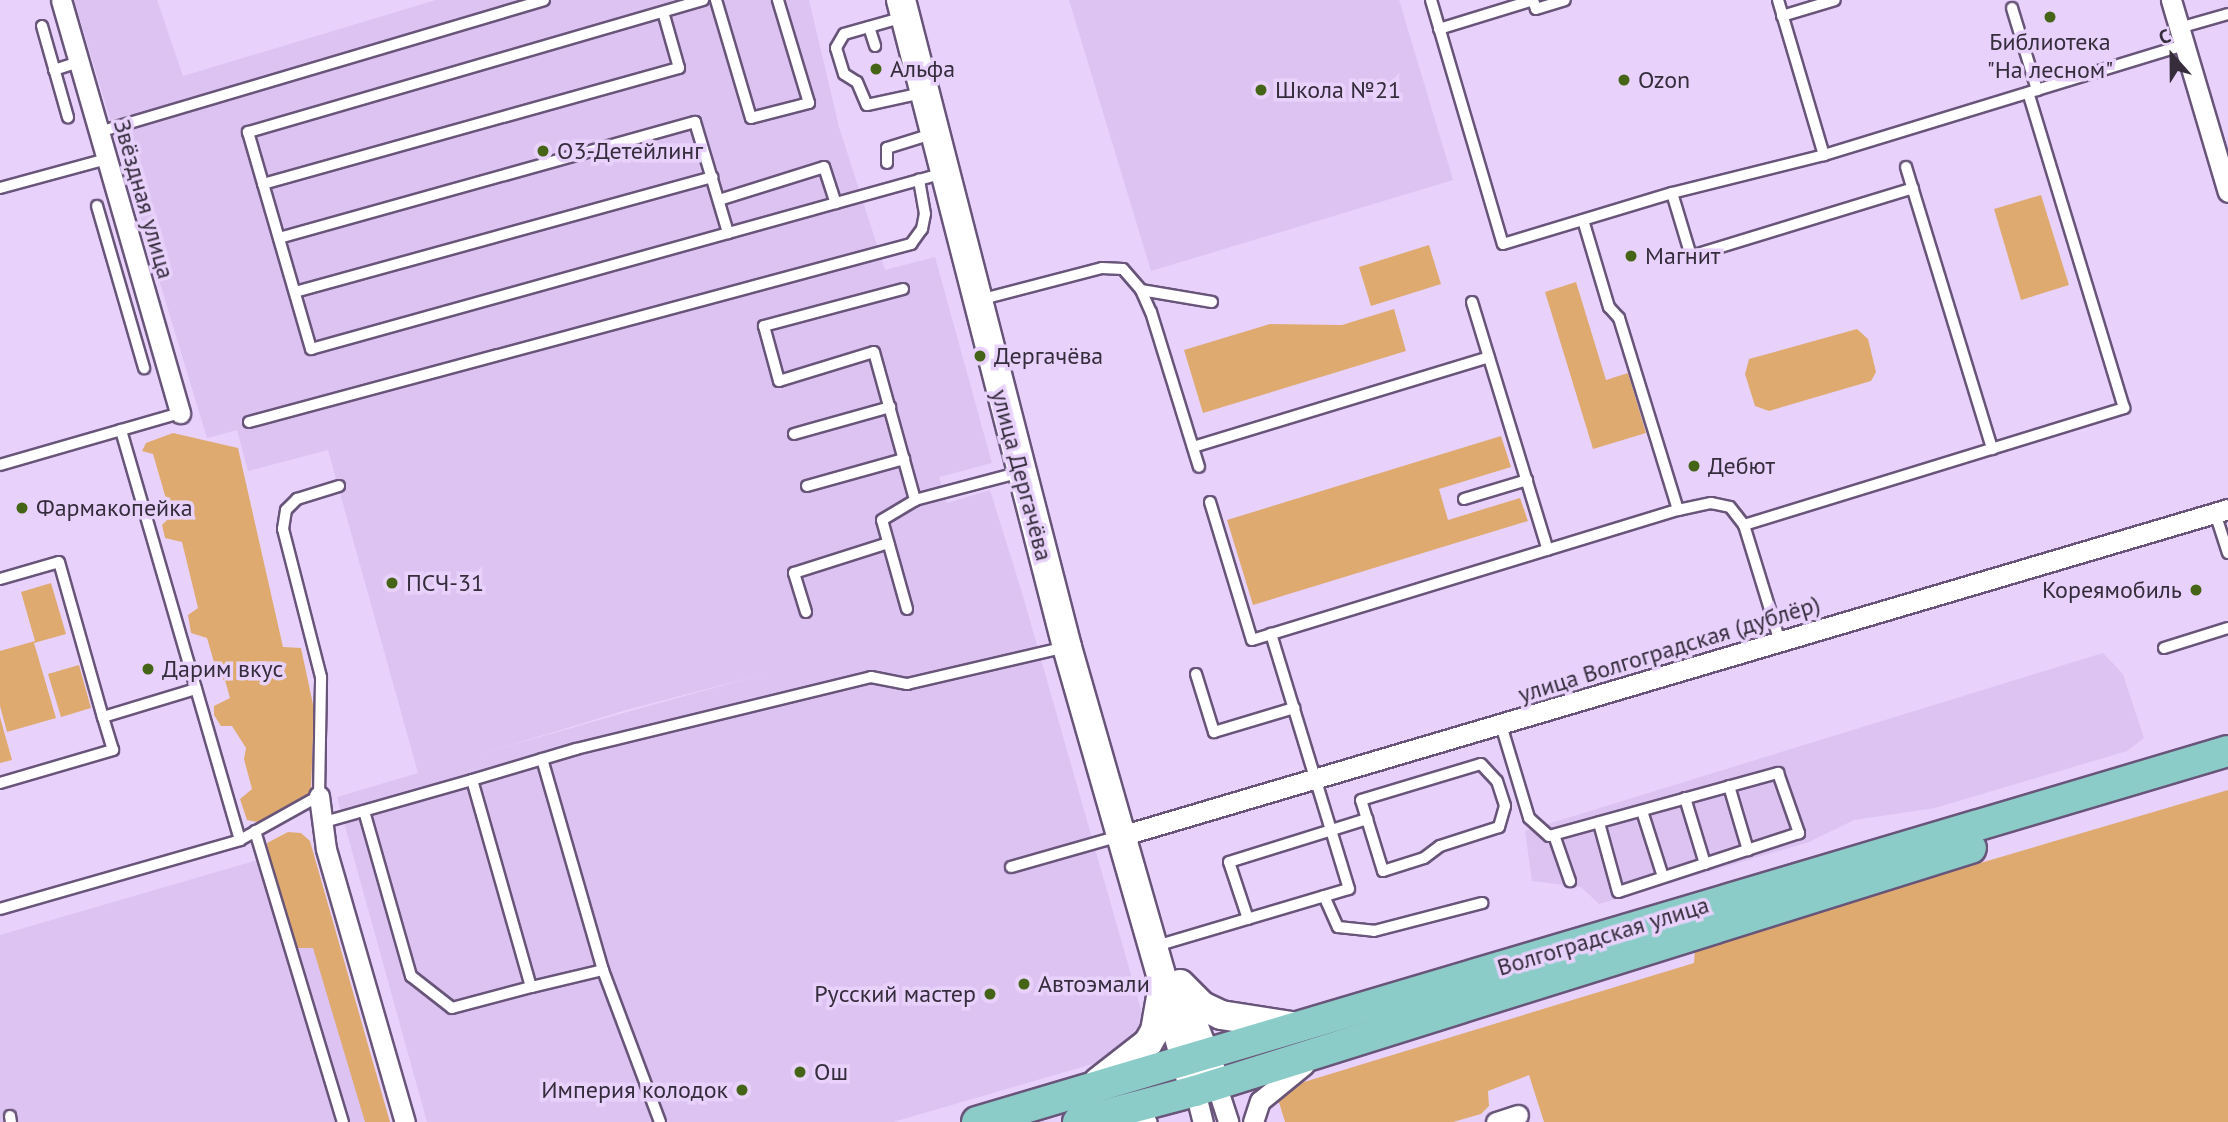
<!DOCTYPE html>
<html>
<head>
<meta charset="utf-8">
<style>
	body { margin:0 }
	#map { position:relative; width:2228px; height:1122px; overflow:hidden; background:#e8d2fc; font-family:"PT Sans",sans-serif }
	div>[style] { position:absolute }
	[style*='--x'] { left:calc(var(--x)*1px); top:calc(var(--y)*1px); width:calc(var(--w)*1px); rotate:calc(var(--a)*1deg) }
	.built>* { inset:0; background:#dcc3f1 }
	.green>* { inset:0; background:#deaa70 }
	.roads { filter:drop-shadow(2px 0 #685579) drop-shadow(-2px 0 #685579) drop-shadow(0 2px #685579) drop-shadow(0 -2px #685579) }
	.lane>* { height:10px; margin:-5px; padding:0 5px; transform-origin:5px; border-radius:5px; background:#fff }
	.street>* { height:19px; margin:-9.5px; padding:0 9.5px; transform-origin:9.5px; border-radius:9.5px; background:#fff }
	.secondary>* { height:28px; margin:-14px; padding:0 14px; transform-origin:14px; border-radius:14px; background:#fff }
	.primary>* { height:30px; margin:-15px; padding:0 15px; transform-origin:15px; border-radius:15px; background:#8cccc8 }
	.dots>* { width:19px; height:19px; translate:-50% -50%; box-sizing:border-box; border:4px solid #e8d2fc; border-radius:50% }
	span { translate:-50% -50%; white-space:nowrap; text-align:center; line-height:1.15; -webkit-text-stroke:7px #e8d2fc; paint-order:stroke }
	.poi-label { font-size:24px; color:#352c3c }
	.left { translate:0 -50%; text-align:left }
	.right { translate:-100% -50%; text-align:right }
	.street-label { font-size:24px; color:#352c3c }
	.north { position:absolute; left:2137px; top:21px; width:70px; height:70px; -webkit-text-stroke:5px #e8d2fc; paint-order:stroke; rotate:339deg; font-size:19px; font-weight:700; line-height:28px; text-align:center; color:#352c3c }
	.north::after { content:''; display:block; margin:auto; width:24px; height:32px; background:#352c3c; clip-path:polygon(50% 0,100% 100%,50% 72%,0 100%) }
</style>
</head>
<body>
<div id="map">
	<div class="built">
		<div style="clip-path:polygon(evenodd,74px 0,157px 0,183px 76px,436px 0,809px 0,839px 127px,885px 270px,935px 257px,992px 463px,939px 477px,947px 503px,990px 490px,1023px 596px,1145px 1024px,1113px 1058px,893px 1122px,427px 1122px,337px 797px,418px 773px,328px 450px,248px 471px,237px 430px,207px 438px,74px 0,768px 673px,627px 712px,478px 755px,626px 710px,768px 673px)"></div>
		<div style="clip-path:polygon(1069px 0,1399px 0,1453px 180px,1151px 271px)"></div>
		<div style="clip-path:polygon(2103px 653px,2123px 674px,2144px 738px,2127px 751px,1935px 808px,1854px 820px,1809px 842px,1599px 904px,1581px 887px,1532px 881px,1525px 831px)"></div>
		<div style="clip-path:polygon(309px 845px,389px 1122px,0 1122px,0 935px)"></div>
	</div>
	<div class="green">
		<div style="clip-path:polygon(2041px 195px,2069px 285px,2021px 300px,1994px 209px)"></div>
		<div style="clip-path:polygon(1429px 245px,1441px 284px,1371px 306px,1359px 267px)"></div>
		<div style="clip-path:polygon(1576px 282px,1606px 380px,1628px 373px,1646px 433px,1593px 449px,1545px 292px)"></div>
		<div style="clip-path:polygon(1394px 309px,1406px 351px,1203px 413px,1184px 350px,1270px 324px,1342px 325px)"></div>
		<div style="clip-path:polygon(1857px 329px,1868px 339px,1876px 372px,1871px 381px,1769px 411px,1755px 406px,1745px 374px,1749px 359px)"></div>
		<div style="clip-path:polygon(173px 433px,238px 448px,283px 647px,301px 648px,314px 709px,311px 789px,305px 799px,258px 822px,247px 820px,240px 799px,252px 789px,244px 759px,246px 748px,232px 726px,221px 726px,214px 715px,214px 706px,230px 698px,225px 680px,208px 678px,205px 673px,216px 669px,207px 638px,191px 633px,188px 615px,198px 608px,182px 542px,165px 538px,162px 525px,171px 516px,153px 454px,142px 451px,146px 443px)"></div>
		<div style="clip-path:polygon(1501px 436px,1511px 467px,1439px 489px,1448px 520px,1520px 498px,1528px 521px,1253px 605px,1227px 520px)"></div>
		<div style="clip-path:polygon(51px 583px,66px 634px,34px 643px,56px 718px,7px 732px,0 706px,0 651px,35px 641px,21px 592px)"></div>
		<div style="clip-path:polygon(79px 665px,91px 708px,61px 717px,48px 674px)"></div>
		<div style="clip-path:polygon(0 717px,12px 760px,0 763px)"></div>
		<div style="clip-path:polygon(2228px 790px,2228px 1122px,1544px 1122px,1529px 1075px,1488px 1091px,1489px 1106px,1481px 1114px,1453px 1122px,1285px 1122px,1278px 1099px,1304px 1082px,1694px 963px,1695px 947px)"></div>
		<div style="clip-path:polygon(288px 832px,301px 833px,310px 841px,390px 1122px,365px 1122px,313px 948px,297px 948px,268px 853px,267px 843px)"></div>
	</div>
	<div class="roads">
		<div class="lane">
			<div style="--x:703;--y:0;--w:474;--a:163.8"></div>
			<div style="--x:248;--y:132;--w:226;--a:73.8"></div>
			<div style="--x:311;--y:349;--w:657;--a:-15.54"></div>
			<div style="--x:716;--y:0;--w:123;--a:73.5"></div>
			<div style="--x:751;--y:118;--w:60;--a:-14.5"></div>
			<div style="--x:809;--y:103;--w:108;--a:-106.8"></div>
			<div style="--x:1431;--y:0;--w:254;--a:73.6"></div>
			<div style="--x:1503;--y:244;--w:177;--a:-16.8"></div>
			<div style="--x:1672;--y:193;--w:157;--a:-14"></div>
			<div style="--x:1824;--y:155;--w:376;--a:-17"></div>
			<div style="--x:1778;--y:0;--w:162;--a:73.5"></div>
			<div style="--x:2012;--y:8;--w:86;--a:73"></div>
			<div style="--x:1782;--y:16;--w:55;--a:-16.8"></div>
			<div style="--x:904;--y:17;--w:62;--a:164.2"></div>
			<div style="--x:844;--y:34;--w:16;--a:120"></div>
			<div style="--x:836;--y:48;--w:27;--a:73"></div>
			<div style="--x:844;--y:74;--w:15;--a:32"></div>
			<div style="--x:857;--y:82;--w:25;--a:67"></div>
			<div style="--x:867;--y:105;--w:56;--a:-12.3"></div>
			<div style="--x:42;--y:26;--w:95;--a:74.1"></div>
			<div style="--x:869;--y:27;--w:20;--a:72"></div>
			<div style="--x:2179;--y:28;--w:51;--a:-15.9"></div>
			<div style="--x:1439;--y:29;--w:98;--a:-17.1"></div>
			<div style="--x:1533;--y:0;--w:9;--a:72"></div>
			<div style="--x:1536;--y:9;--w:30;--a:-17"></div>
			<div style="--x:54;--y:70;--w:26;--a:-18"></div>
			<div style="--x:99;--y:132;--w:464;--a:-16.5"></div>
			<div style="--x:887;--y:163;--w:15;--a:-90"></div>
			<div style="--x:887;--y:148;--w:47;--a:-17.3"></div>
			<div style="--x:1906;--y:167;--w:295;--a:73"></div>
			<div style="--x:263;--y:184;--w:432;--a:-15.6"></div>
			<div style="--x:679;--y:68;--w:58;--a:-105.9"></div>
			<div style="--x:0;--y:188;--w:111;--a:-15.2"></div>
			<div style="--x:1672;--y:193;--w:66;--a:73.2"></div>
			<div style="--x:1691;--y:256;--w:232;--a:-17"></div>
			<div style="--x:719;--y:200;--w:110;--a:-17.4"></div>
			<div style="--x:824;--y:167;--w:38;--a:72"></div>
			<div style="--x:97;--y:206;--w:169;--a:73.8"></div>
			<div style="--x:1583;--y:220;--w:91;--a:73.4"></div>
			<div style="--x:1609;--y:307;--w:15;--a:48"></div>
			<div style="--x:1619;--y:318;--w:201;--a:72.9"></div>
			<div style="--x:279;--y:238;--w:432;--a:-15.6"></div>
			<div style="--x:695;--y:122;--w:116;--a:73.4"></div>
			<div style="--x:903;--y:289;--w:144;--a:165.1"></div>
			<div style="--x:764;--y:326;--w:57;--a:74.7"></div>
			<div style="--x:779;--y:381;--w:99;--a:-17"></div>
			<div style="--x:874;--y:352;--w:154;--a:74.5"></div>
			<div style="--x:1141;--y:290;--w:72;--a:9.6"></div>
			<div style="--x:295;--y:292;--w:433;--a:-15.4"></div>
			<div style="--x:979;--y:300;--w:127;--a:-14.6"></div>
			<div style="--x:1102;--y:268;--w:21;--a:3"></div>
			<div style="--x:1123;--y:269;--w:28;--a:49"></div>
			<div style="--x:1141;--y:290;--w:24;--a:66"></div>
			<div style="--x:1151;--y:312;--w:162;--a:72.8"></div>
			<div style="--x:1472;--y:302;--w:259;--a:73"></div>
			<div style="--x:249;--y:422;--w:686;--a:-15.05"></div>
			<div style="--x:911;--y:244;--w:19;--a:-54"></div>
			<div style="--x:922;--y:229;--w:15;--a:-79"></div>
			<div style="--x:925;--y:214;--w:35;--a:-100"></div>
			<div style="--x:794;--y:434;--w:100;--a:-15.7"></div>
			<div style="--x:1193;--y:447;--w:309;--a:-16.9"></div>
			<div style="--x:0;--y:465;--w:187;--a:-16.1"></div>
			<div style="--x:807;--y:486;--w:101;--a:-15.6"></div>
			<div style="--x:1464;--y:499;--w:66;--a:-16.8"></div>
			<div style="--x:1210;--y:502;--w:144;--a:73.1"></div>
			<div style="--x:1252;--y:640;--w:445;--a:-17"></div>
			<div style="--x:1678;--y:510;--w:34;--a:-12"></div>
			<div style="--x:1711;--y:503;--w:19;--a:12"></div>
			<div style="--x:1730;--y:507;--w:23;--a:52"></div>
			<div style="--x:2215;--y:513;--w:42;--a:72"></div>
			<div style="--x:0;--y:579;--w:61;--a:-16.1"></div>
			<div style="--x:59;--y:562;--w:161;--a:74.2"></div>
			<div style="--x:907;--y:609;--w:92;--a:-105.7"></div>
			<div style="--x:882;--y:520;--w:39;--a:-31"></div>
			<div style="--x:915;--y:500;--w:110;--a:-14.8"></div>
			<div style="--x:806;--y:612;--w:41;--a:-107.1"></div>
			<div style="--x:794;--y:573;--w:99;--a:-17.7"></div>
			<div style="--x:1780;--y:642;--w:122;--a:-107.1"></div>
			<div style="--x:1744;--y:525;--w:398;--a:-17.1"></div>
			<div style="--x:2124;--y:408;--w:329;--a:-106.9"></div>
			<div style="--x:2164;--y:648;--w:67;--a:-17.4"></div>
			<div style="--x:1196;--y:674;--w:61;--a:72.8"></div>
			<div style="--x:1214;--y:732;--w:84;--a:-16.7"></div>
			<div style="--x:1501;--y:725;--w:97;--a:73.2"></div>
			<div style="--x:1529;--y:818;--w:27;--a:42"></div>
			<div style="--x:1549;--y:836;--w:238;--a:-15.4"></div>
			<div style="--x:1778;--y:773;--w:64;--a:70.7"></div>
			<div style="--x:1799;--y:833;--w:190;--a:161.9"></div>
			<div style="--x:1618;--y:892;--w:72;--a:-105.4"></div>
			<div style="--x:542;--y:759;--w:220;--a:73.9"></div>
			<div style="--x:1481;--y:764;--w:23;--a:47"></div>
			<div style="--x:1497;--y:781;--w:26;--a:72"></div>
			<div style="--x:1505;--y:806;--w:22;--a:106"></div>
			<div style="--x:1499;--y:827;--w:62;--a:162.1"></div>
			<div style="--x:1440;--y:846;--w:20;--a:143"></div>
			<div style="--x:1424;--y:858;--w:43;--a:162.4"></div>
			<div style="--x:1383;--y:871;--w:74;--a:-107.2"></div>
			<div style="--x:1361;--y:800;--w:125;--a:-16.7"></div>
			<div style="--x:0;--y:783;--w:118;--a:-16.3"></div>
			<div style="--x:113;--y:750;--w:34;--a:-107"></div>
			<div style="--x:103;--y:717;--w:97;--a:-16.8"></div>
			<div style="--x:1729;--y:786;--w:67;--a:73.5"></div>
			<div style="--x:1685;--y:798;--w:69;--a:73.1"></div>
			<div style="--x:364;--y:811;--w:172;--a:74.1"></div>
			<div style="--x:411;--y:976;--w:52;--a:38"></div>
			<div style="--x:452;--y:1008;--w:82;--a:-14.9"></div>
			<div style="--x:1642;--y:811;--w:69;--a:72.3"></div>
			<div style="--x:321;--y:823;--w:157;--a:-15.9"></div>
			<div style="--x:255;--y:831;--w:304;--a:73.2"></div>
			<div style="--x:1554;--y:835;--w:49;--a:70.8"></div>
			<div style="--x:240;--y:840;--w:90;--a:-29.1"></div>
			<div style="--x:319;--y:796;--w:119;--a:-89"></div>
			<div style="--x:321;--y:677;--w:153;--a:-104.4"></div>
			<div style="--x:283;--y:529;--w:19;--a:-81"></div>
			<div style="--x:286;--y:510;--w:16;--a:-45"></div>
			<div style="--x:297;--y:499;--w:44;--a:-17.2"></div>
			<div style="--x:1011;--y:867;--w:113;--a:-15.9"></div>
			<div style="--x:1324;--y:896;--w:34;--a:66"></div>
			<div style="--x:1338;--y:927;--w:36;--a:6"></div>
			<div style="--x:1374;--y:931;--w:112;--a:-14.5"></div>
			<div style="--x:0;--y:909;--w:250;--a:-16"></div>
			<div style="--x:240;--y:840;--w:427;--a:-106.2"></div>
			<div style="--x:1248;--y:919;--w:60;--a:-108.4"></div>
			<div style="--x:1229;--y:862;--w:145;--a:-17.3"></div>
			<div style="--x:1156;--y:946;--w:201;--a:-16.5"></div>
			<div style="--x:1349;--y:889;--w:267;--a:-107"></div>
			<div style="--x:10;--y:1116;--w:6;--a:81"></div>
			<div style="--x:660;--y:1122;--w:162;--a:-110.6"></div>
			<div style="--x:603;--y:970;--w:74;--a:166.7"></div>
			<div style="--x:531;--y:987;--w:215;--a:-105.9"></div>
			<div style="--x:472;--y:780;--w:109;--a:-16.6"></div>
			<div style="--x:576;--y:749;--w:304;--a:-13.7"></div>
			<div style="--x:871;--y:677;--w:37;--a:11"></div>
			<div style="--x:907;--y:684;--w:163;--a:-13.1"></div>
		</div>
		<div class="street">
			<div style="--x:61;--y:0;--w:430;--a:73.9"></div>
			<div style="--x:2171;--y:0;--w:200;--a:73.5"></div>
			<div style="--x:319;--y:796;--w:53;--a:82.5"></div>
			<div style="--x:326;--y:849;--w:284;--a:73.9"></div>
			<div style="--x:1124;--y:835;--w:1151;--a:-16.45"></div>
			<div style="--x:1216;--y:1084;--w:40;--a:72"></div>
			<div style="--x:1195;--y:1091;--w:32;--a:76"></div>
			<div style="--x:1117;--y:1118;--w:30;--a:8"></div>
			<div style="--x:1253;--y:1122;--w:22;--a:-72"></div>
			<div style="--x:1260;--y:1101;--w:57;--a:-39.3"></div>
			<div style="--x:1496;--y:1122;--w:23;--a:-18"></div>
		</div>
		<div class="secondary">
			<div style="--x:901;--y:0;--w:668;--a:75.61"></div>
			<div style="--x:1067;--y:647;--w:453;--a:74"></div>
			<div style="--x:1180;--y:984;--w:31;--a:45"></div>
			<div style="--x:1202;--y:1006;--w:21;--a:25"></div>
			<div style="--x:1221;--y:1015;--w:78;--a:8.9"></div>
			<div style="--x:1179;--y:988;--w:103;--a:68.9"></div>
			<div style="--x:1098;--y:1082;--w:63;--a:-38"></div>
			<div style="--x:1148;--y:1043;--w:14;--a:-60"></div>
			<div style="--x:1155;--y:1031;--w:36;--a:-80"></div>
		</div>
		<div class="primary">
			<div style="--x:977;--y:1122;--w:1305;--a:-16.52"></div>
			<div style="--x:1078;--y:1122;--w:121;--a:-14.8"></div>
			<div style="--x:1195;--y:1091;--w:813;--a:-17.39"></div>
		</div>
	</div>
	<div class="dots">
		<div style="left:2050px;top:17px;background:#466418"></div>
		<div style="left:876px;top:69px;background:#466418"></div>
		<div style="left:1624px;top:80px;background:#466418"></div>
		<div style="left:1261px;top:90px;background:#466418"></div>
		<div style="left:543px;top:151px;background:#466418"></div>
		<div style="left:1631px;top:256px;background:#466418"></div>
		<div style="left:980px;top:356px;background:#466418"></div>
		<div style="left:1694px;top:466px;background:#466418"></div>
		<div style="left:22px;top:508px;background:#466418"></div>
		<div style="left:392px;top:583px;background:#466418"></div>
		<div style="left:2196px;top:590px;background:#466418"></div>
		<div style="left:148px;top:669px;background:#466418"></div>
		<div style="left:1024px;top:984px;background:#466418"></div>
		<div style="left:990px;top:994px;background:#466418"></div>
		<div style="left:800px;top:1072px;background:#466418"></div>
		<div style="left:742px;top:1090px;background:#466418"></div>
	</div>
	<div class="poi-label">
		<span style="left:2050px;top:56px">Библиотека<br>"На лесном"</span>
		<span class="left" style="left:890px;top:69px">Альфа</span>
		<span class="left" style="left:1638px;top:80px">Ozon</span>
		<span class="left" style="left:1275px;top:90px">Школа №21</span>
		<span class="left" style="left:557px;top:151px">О3-Детейлинг</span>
		<span class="left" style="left:1645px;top:256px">Магнит</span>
		<span class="left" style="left:994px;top:356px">Дергачёва</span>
		<span class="left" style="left:1708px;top:466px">Дебют</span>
		<span class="left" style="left:36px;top:508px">Фармакопейка</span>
		<span class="left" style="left:406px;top:583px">ПСЧ-31</span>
		<span class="right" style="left:2182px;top:590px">Кореямобиль</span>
		<span class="left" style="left:162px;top:669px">Дарим вкус</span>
		<span class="left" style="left:1038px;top:984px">Автоэмали</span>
		<span class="right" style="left:976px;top:994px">Русский мастер</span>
		<span class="left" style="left:814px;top:1072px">Ош</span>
		<span class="right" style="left:728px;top:1090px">Империя колодок</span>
	</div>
	<div class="street-label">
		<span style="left:144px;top:199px;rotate:74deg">Звёздная улица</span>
		<span style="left:1022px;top:475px;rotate:75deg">улица Дергачёва</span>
		<span style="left:1669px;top:649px;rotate:-17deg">улица Волгоградская (дублёр)</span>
		<span style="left:1603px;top:936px;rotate:-17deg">Волгоградская улица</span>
	</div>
	<div class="north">С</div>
</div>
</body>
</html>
